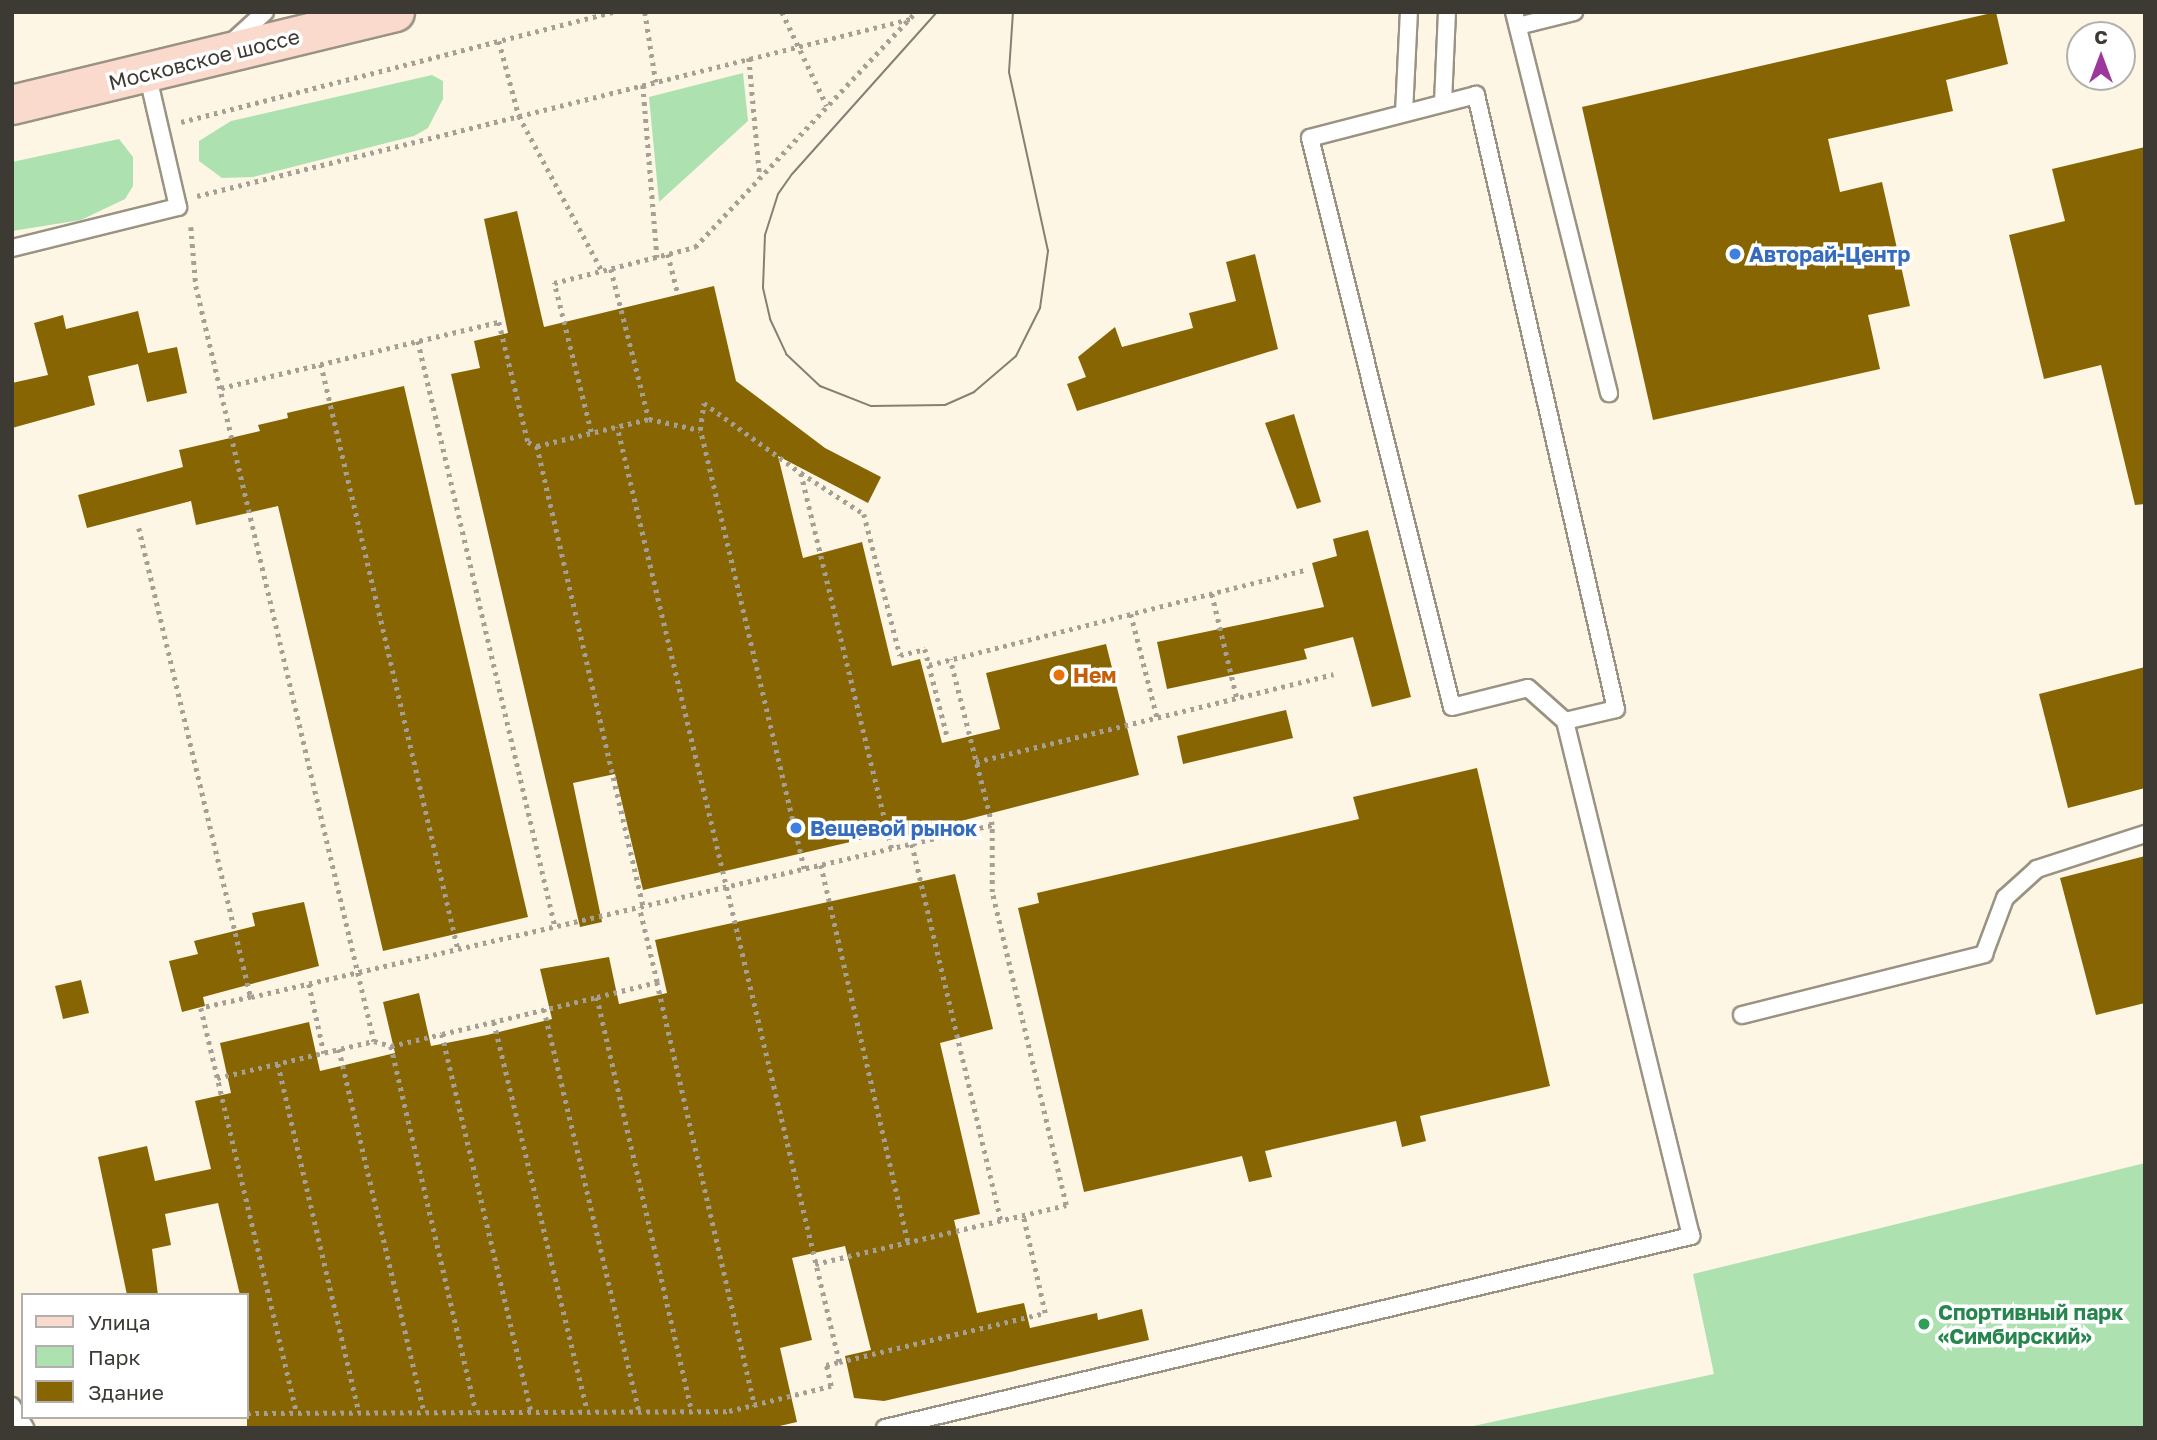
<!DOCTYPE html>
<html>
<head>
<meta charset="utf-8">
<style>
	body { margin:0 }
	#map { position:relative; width:2157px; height:1440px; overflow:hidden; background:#fef6e5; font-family:"Golos Text",sans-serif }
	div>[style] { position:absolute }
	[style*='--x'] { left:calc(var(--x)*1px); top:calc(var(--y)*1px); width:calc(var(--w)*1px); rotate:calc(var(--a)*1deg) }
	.green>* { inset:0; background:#ade2b0 }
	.building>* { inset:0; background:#866502 }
	.path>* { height:4.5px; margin-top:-2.25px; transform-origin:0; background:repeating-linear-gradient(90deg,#a6a094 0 3.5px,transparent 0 8.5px) }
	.roads { filter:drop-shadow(2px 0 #9a9383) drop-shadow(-2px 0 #9a9383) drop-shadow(0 2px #9a9383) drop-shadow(0 -2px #9a9383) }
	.lane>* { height:16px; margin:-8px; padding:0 8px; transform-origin:8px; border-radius:8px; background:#fff }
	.primary>* { height:38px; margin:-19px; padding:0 19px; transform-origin:19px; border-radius:19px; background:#f9dacd }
	.tram>* { height:2px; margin:-1px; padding:0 1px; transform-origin:1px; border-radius:1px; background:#858075 }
	.dots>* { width:19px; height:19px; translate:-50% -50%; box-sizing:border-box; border:4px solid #fff; border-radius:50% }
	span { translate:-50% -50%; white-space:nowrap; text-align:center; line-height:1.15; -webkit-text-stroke:7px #fff; paint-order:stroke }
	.street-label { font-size:21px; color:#3d3a33 }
	.shop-label { font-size:21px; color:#366cbe; font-weight:700 }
	.left { translate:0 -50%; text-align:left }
	.food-label { font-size:21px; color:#c56008; font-weight:700 }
	.leisure-label { font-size:21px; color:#27864d; font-weight:700 }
	.frame { position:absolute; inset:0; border:14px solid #3d3a33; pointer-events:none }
	.legend { position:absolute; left:21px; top:1293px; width:228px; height:126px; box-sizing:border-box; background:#fff; border:2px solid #b1b0ad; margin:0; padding:9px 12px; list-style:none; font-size:21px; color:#3d3a33 }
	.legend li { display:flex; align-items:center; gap:14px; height:35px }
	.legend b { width:35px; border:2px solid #b1b0ad }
	.north { position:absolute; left:2066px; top:21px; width:70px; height:70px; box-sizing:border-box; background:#fff; border:2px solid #b1b0ad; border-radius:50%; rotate:0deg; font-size:19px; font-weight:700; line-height:28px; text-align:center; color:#3d3a33 }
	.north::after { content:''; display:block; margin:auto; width:24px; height:32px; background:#9e379b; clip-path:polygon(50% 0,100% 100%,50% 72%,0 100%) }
</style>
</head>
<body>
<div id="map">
	<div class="green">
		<div style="clip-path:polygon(743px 73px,748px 121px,659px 202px,649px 97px)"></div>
		<div style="clip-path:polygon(432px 75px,443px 81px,443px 99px,428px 128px,414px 136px,253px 177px,222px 178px,199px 161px,199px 141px,231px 121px)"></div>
		<div style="clip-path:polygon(119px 139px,133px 157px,133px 186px,125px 199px,81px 220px,12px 231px,12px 162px)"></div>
		<div style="clip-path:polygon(2145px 1163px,2145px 1428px,1464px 1428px,1714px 1374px,1693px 1274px)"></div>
	</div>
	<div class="building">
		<div style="clip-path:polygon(1996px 12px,2008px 64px,1946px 80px,1953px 111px,1828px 139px,1840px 192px,1882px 182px,1910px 306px,1868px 315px,1880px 369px,1653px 420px,1582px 107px)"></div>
		<div style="clip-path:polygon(2145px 147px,2145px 504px,2135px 505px,2101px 365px,2044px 379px,2009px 235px,2065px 221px,2052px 169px)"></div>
		<div style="clip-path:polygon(517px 211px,544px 327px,714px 286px,736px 381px,825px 448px,881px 477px,868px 503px,778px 456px,803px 558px,862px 542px,892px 666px,920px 659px,942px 743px,1000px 729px,986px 673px,1106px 644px,1139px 775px,907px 835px,906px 829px,643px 890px,615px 774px,573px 783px,602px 922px,580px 927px,451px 374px,480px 368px,474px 341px,508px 333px,484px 219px)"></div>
		<div style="clip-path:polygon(1255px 254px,1278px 349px,1077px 411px,1067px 384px,1086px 377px,1078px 357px,1115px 327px,1122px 347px,1193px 328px,1189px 313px,1236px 301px,1226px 262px)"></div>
		<div style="clip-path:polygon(138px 311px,148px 353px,177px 347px,187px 393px,147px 402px,138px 364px,88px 376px,95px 405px,12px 428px,12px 383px,48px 375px,34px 323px,63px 315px,66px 329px)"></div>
		<div style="clip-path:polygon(404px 386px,528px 917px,383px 951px,278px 506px,196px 525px,191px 501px,87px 528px,78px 495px,183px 467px,179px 450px,260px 431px,258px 425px,288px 418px,287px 413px)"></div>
		<div style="clip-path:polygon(1294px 414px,1321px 502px,1297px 509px,1265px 423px)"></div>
		<div style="clip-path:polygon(1368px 530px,1411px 697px,1372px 707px,1353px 637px,1304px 649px,1307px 659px,1167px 689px,1157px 642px,1324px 607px,1312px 563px,1337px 556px,1333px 539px)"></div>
		<div style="clip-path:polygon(2145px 667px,2145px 788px,2068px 808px,2039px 694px)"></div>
		<div style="clip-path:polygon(1286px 710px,1293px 738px,1183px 764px,1177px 736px)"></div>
		<div style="clip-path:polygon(1477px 768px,1550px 1086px,1420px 1116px,1426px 1141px,1402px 1147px,1396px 1121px,1265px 1151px,1272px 1177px,1249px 1182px,1242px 1156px,1084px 1192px,1018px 908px,1039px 903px,1037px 893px,1359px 819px,1353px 797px)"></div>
		<div style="clip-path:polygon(2145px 856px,2145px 1003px,2096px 1015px,2060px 878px)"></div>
		<div style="clip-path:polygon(955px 874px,993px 1029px,940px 1043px,980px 1214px,954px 1220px,977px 1313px,1024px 1303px,1030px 1328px,1097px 1313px,1098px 1320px,1142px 1309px,1149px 1340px,884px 1401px,854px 1398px,845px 1356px,871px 1350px,845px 1246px,792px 1258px,812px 1340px,780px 1348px,797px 1422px,771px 1428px,247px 1428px,247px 1295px,240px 1295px,218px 1203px,165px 1214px,171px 1245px,152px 1249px,158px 1295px,127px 1295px,98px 1157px,147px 1146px,155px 1181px,211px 1169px,195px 1101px,231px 1093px,220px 1043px,309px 1022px,320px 1071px,395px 1053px,383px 1002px,419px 993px,431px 1046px,487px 1035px,552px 1019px,540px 969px,609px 957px,619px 1004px,667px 993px,655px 940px)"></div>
		<div style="clip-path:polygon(304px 902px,319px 966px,203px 997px,205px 1006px,182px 1012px,169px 961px,198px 954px,194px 941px,255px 926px,252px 913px)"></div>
		<div style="clip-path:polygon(81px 980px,89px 1013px,63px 1019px,55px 986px)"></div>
	</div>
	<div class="path">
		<div style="--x:645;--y:12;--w:71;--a:81.1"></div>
		<div style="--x:782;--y:12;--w:104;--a:64.4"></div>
		<div style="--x:499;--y:41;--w:78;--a:75.1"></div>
		<div style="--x:519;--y:116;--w:176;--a:61.8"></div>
		<div style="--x:749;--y:58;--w:121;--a:84.8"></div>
		<div style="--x:643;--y:85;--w:173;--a:85.3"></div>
		<div style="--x:181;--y:122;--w:447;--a:-14.3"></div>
		<div style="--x:197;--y:196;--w:735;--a:-13.94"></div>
		<div style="--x:191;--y:227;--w:59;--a:85.2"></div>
		<div style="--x:196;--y:286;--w:776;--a:76.73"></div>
		<div style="--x:374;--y:1041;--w:18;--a:16"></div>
		<div style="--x:391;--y:1046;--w:375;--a:76.9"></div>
		<div style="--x:668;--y:254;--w:41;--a:76"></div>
		<div style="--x:611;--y:269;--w:155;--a:75.8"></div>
		<div style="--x:418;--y:341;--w:601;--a:76.82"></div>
		<div style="--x:321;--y:364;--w:601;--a:76.82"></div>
		<div style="--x:221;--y:388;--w:286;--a:-13.4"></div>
		<div style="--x:499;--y:322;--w:123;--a:76.4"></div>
		<div style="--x:528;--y:442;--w:10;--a:24"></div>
		<div style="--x:537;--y:446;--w:472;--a:77"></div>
		<div style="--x:591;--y:432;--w:154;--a:-103.9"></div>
		<div style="--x:554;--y:283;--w:146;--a:-14.3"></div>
		<div style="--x:695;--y:247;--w:323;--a:-46.8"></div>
		<div style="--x:537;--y:446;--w:115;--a:-13.6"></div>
		<div style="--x:649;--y:419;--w:52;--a:12.2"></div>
		<div style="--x:801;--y:473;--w:75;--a:33.1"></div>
		<div style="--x:864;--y:514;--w:146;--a:75.7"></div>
		<div style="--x:900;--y:655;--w:26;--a:-13"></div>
		<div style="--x:925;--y:649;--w:16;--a:76"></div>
		<div style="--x:929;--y:665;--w:387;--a:-14.2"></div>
		<div style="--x:139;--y:528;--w:482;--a:76.6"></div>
		<div style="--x:251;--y:997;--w:51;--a:167.6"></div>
		<div style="--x:201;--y:1008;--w:416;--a:76.7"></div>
		<div style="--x:1212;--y:594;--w:107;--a:76.5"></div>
		<div style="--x:1131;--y:614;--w:106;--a:75.8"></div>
		<div style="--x:929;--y:665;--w:72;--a:75.6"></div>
		<div style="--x:976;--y:762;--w:368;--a:-13.8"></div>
		<div style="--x:912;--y:844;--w:386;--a:76.7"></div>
		<div style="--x:821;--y:865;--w:387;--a:77"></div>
		<div style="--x:804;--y:869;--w:451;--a:-103.3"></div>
		<div style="--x:700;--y:430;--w:27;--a:-82"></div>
		<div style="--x:704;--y:403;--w:120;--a:35.8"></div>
		<div style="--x:801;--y:473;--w:386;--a:76.4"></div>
		<div style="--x:657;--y:982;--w:435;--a:77"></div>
		<div style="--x:309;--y:984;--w:71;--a:77.7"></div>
		<div style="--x:251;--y:997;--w:761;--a:-13.07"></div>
		<div style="--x:597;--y:997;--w:62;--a:-14"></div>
		<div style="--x:657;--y:982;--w:77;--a:-103.5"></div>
		<div style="--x:544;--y:1009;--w:412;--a:76.7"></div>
		<div style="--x:494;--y:1022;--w:399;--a:76.5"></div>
		<div style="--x:442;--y:1034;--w:159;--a:-13.4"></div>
		<div style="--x:597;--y:997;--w:425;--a:77.1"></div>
		<div style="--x:391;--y:1046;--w:52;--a:-13.2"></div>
		<div style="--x:442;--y:1034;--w:386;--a:76.7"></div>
		<div style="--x:339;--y:1049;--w:373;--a:76.8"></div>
		<div style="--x:278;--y:1064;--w:357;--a:76.9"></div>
		<div style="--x:217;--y:1078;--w:161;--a:-13.3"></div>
		<div style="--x:815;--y:1264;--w:258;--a:-13.2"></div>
		<div style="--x:1066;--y:1205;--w:322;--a:-103.3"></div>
		<div style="--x:992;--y:892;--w:67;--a:-90"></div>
		<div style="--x:992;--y:825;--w:171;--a:-104.2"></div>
		<div style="--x:839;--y:1362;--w:212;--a:-13.4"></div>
		<div style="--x:1045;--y:1313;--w:100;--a:-102.7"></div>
		<div style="--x:247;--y:1413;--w:482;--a:-0.2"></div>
		<div style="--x:729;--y:1411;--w:105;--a:-13.8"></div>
		<div style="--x:831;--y:1386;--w:22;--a:-103"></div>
		<div style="--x:826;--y:1365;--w:13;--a:-13"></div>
		<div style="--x:839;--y:1362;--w:961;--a:-103.36"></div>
	</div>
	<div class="roads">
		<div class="lane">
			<div style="--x:1514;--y:12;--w:393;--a:76"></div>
			<div style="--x:1518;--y:26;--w:58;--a:-14"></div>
			<div style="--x:233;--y:41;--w:43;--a:-42.2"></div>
			<div style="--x:1443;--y:103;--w:91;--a:-87.5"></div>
			<div style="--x:1404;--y:113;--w:101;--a:-87.2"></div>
			<div style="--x:12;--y:248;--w:171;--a:-13.9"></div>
			<div style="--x:178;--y:207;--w:138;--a:-103"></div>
			<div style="--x:1742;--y:1015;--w:250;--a:-14.1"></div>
			<div style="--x:1984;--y:954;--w:60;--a:-69.4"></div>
			<div style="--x:2005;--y:898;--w:43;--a:-42.2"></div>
			<div style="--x:2037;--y:869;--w:114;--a:-18"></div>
			<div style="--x:12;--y:1406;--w:26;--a:59"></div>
			<div style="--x:885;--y:1428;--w:829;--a:-13.4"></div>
			<div style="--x:1691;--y:1236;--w:530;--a:-103.75"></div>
			<div style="--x:1565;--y:721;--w:52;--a:-13.2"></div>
			<div style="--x:1616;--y:709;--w:630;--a:-102.84"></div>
			<div style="--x:1476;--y:95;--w:171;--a:165.5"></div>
			<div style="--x:1310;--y:138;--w:586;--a:75.99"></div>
			<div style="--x:1452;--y:707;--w:78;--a:-14"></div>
			<div style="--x:1528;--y:688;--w:50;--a:41.7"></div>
		</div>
		<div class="primary">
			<div style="--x:12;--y:105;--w:394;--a:-13.6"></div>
		</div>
	</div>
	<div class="tram">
		<div style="--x:937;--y:12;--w:217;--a:131.8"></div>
		<div style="--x:792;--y:174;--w:24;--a:125"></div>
		<div style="--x:778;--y:194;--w:43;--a:107.6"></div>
		<div style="--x:765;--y:235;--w:53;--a:92.2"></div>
		<div style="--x:763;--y:288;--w:32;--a:77"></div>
		<div style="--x:770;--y:319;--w:38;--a:65"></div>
		<div style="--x:786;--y:354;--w:47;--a:43.3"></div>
		<div style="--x:820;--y:386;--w:55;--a:21.4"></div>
		<div style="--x:871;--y:406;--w:74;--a:-0.8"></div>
		<div style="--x:945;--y:405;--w:32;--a:-24"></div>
		<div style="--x:974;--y:392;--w:55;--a:-40.6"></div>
		<div style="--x:1016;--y:356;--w:54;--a:-63.4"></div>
		<div style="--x:1040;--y:308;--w:58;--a:-82"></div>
		<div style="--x:1048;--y:251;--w:183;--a:-102.3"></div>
		<div style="--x:1009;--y:72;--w:60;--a:-86.2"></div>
	</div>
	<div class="dots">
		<div style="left:1735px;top:254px;background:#3f7fe0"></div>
		<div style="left:1059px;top:675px;background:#e8710a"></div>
		<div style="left:796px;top:828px;background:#3f7fe0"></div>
		<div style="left:1924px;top:1324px;background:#2e9e5b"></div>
	</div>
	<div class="street-label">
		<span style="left:204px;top:59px;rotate:-14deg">Московское шоссе</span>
	</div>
	<div class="shop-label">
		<span class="left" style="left:1749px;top:254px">Авторай-Центр</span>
		<span class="left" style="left:810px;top:828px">Вещевой рынок</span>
	</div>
	<div class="food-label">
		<span class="left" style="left:1073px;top:675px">Нем</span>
	</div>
	<div class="leisure-label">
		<span class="left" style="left:1938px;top:1324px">Спортивный парк<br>«Симбирский»</span>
	</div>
	<div class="frame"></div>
	<ul class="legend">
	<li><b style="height:9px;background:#f9dacd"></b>Улица</li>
	<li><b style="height:19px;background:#ade2b0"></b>Парк</li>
	<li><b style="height:19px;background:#866502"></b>Здание</li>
	</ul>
	<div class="north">С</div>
</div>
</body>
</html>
